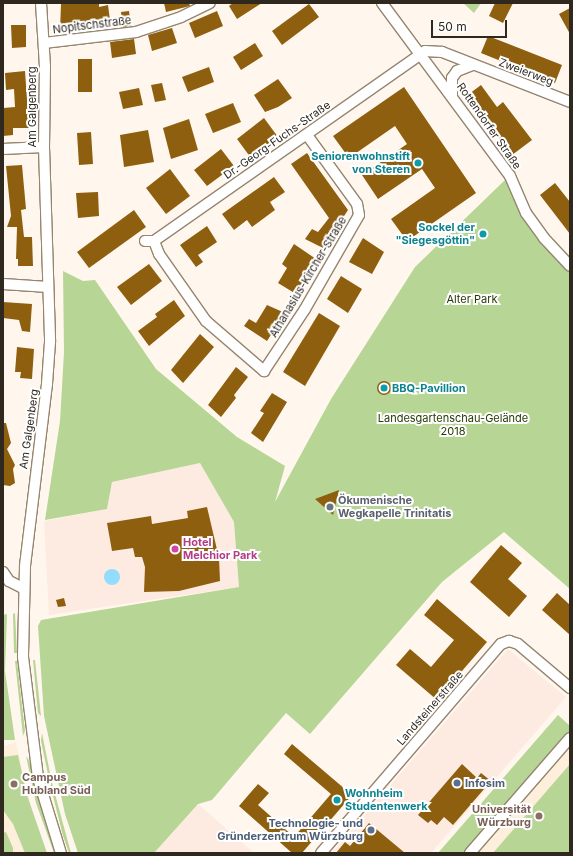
<!DOCTYPE html>
<html>
<head>
<meta charset="utf-8">
<style>
	body { margin:0 }
	#map { position:relative; width:573px; height:856px; overflow:hidden; background:#fff7ee; font-family:Inter,sans-serif }
	div>[style] { position:absolute }
	[style*='--x'] { left:calc(var(--x)*1px); top:calc(var(--y)*1px); width:calc(var(--w)*1px); rotate:calc(var(--a)*1deg) }
	.commercial>* { inset:0; background:#fdeae1 }
	.built>* { inset:0; background:#fdefdc }
	.green>* { inset:0; background:#b7d595 }
	.water>* { inset:0; background:#94dcfd }
	.round { border-radius:50% }
	.building>* { inset:0; background:#8e5f0e }
	.roads { filter:drop-shadow(1px 0 #96856f) drop-shadow(-1px 0 #96856f) drop-shadow(0 1px #96856f) drop-shadow(0 -1px #96856f) }
	.minor>* { height:10px; margin:-5px; padding:0 5px; transform-origin:5px; border-radius:5px; background:#fff }
	.dots>* { width:11px; height:11px; translate:-50% -50%; box-sizing:border-box; border:2px solid #fff; border-radius:50% }
	span { translate:-50% -50%; white-space:nowrap; text-align:center; line-height:1.15; -webkit-text-stroke:4px #fff; paint-order:stroke }
	.street-label { font-size:11px; color:#2f281f }
	.culture-label { font-size:11px; color:#0d838f; font-weight:700 }
	.right { translate:-100% -50%; text-align:right }
	.left { translate:0 -50%; text-align:left }
	.park-label { font-size:11px; color:#273b04 }
	.worship-label { font-size:11px; color:#5b616d; font-weight:700 }
	.hotel-label { font-size:11px; color:#b23c85; font-weight:700 }
	.education-label { font-size:11px; color:#785e54; font-weight:700 }
	.service-label { font-size:11px; color:#4e5e75; font-weight:700 }
	.frame { position:absolute; inset:0; border:4px solid #2f281f; pointer-events:none }
	.scale { position:absolute; left:431px; top:20px; width:76px; height:18px; box-sizing:border-box; border:2px solid #2f281f; border-top:0; padding-left:5px; font-size:12px; line-height:14px; white-space:nowrap; color:#2f281f; -webkit-text-stroke:3px #fff; paint-order:stroke }
</style>
</head>
<body>
<div id="map">
	<div class="commercial">
		<div style="clip-path:polygon(200px 463px,234px 522px,239px 587px,49px 615px,44px 521px,107px 509px,112px 482px)"></div>
		<div style="clip-path:polygon(508px 649px,566px 697px,431px 853px,332px 853px)"></div>
		<div style="clip-path:polygon(198px 804px,254px 853px,154px 853px)"></div>
	</div>
	<div class="built">
		<div style="clip-path:polygon(16px 742px,35px 823px,46px 853px,3px 853px,3px 746px)"></div>
		<div style="clip-path:polygon(570px 745px,570px 853px,476px 853px)"></div>
	</div>
	<div class="green">
		<div style="clip-path:polygon(463px 3px,481px 3px,474px 13px)"></div>
		<div style="clip-path:polygon(505px 180px,530px 224px,570px 274px,570px 589px,504px 532px,442px 582px,310px 734px,286px 713px,212px 800px,198px 804px,154px 853px,78px 853px,65px 814px,44px 716px,38px 626px,41px 620px,239px 587px,234px 522px,200px 463px,112px 482px,107px 509px,45px 520px,60px 421px,64px 352px,63px 271px,83px 281px,95px 280px,156px 369px,237px 437px,285px 466px,275px 502px,331px 399px,415px 267px)"></div>
		<div style="clip-path:polygon(15px 613px,17px 653px,14px 653px,13px 614px)"></div>
		<div style="clip-path:polygon(7px 614px,5px 671px,15px 740px,3px 740px,3px 615px)"></div>
		<div style="clip-path:polygon(33px 660px,35px 660px,41px 716px,38px 713px)"></div>
		<div style="clip-path:polygon(15px 661px,17px 661px,25px 731px,23px 736px)"></div>
		<div style="clip-path:polygon(558px 715px,570px 726px,570px 731px,464px 853px,438px 853px)"></div>
		<div style="clip-path:polygon(42px 733px,52px 783px,71px 853px,69px 853px,63px 836px,50px 784px,41px 741px)"></div>
		<div style="clip-path:polygon(18px 755px,27px 795px,47px 853px,25px 853px,13px 824px,3px 810px,3px 757px)"></div>
		<div style="clip-path:polygon(26px 756px,30px 762px,39px 801px,56px 853px,54px 853px,36px 803px)"></div>
		<div style="clip-path:polygon(570px 764px,570px 853px,493px 853px)"></div>
		<div style="clip-path:polygon(6px 832px,13px 848px,13px 853px,3px 853px,3px 833px)"></div>
	</div>
	<div class="water">
		<div class="round" style="left:104px;top:569px;width:16px;height:16px"></div>
	</div>
	<div class="building">
		<div style="clip-path:polygon(99px 3px,99px 7px,108px 5px,110px 20px,91px 23px,91px 25px,73px 28px,73px 30px,60px 30px,61px 4px)"></div>
		<div style="clip-path:polygon(164px 3px,189px 3px,190px 6px,166px 12px)"></div>
		<div style="clip-path:polygon(233px 3px,262px 3px,237px 19px,229px 6px)"></div>
		<div style="clip-path:polygon(495px 3px,513px 3px,503px 23px,489px 16px)"></div>
		<div style="clip-path:polygon(309px 4px,319px 17px,282px 45px,272px 31px)"></div>
		<div style="clip-path:polygon(570px 8px,570px 34px,559px 14px)"></div>
		<div style="clip-path:polygon(129px 11px,131px 26px,123px 27px,121px 12px)"></div>
		<div style="clip-path:polygon(217px 11px,223px 26px,195px 38px,189px 23px)"></div>
		<div style="clip-path:polygon(11px 25px,26px 25px,26px 47px,12px 48px)"></div>
		<div style="clip-path:polygon(172px 28px,177px 43px,152px 51px,148px 35px)"></div>
		<div style="clip-path:polygon(488px 36px,562px 65px,555px 83px,481px 53px)"></div>
		<div style="clip-path:polygon(134px 39px,136px 54px,112px 58px,110px 42px)"></div>
		<div style="clip-path:polygon(255px 43px,263px 56px,241px 70px,233px 57px)"></div>
		<div style="clip-path:polygon(78px 59px,92px 59px,92px 92px,78px 92px)"></div>
		<div style="clip-path:polygon(209px 67px,214px 82px,188px 92px,182px 77px)"></div>
		<div style="clip-path:polygon(25px 71px,29px 128px,13px 128px,13px 135px,3px 136px,3px 108px,15px 107px,14px 89px,6px 90px,5px 73px)"></div>
		<div style="clip-path:polygon(278px 79px,292px 98px,278px 107px,265px 112px,254px 95px)"></div>
		<div style="clip-path:polygon(162px 83px,166px 100px,155px 102px,151px 85px)"></div>
		<div style="clip-path:polygon(481px 85px,497px 107px,503px 102px,532px 140px,512px 155px,465px 97px)"></div>
		<div style="clip-path:polygon(404px 87px,476px 193px,407px 241px,391px 219px,435px 188px,422px 169px,378px 199px,362px 175px,407px 144px,395px 126px,349px 158px,333px 136px)"></div>
		<div style="clip-path:polygon(139px 88px,143px 105px,123px 109px,119px 92px)"></div>
		<div style="clip-path:polygon(233px 103px,241px 122px,213px 133px,205px 114px)"></div>
		<div style="clip-path:polygon(264px 118px,278px 137px,251px 158px,237px 139px)"></div>
		<div style="clip-path:polygon(189px 119px,198px 150px,171px 159px,163px 128px)"></div>
		<div style="clip-path:polygon(148px 130px,154px 162px,124px 167px,120px 135px)"></div>
		<div style="clip-path:polygon(91px 132px,93px 164px,79px 165px,77px 133px)"></div>
		<div style="clip-path:polygon(221px 149px,234px 166px,207px 186px,194px 170px)"></div>
		<div style="clip-path:polygon(307px 153px,348px 210px,323px 248px,305px 239px,312px 229px,318px 232px,329px 218px,291px 164px)"></div>
		<div style="clip-path:polygon(22px 165px,26px 209px,21px 210px,24px 237px,32px 237px,33px 266px,18px 266px,18px 259px,16px 259px,17px 227px,7px 227px,11px 216px,6px 166px)"></div>
		<div style="clip-path:polygon(170px 169px,190px 196px,166px 214px,146px 188px)"></div>
		<div style="clip-path:polygon(274px 177px,285px 192px,270px 202px,275px 210px,252px 227px,247px 220px,234px 230px,222px 214px)"></div>
		<div style="clip-path:polygon(555px 183px,570px 202px,570px 234px,540px 195px)"></div>
		<div style="clip-path:polygon(98px 192px,99px 216px,78px 218px,76px 193px)"></div>
		<div style="clip-path:polygon(134px 210px,146px 227px,89px 268px,77px 252px)"></div>
		<div style="clip-path:polygon(207px 226px,217px 242px,198px 255px,203px 262px,196px 267px,180px 245px)"></div>
		<div style="clip-path:polygon(363px 238px,384px 252px,372px 274px,349px 262px)"></div>
		<div style="clip-path:polygon(294px 244px,316px 259px,296px 294px,278px 283px,287px 268px,282px 264px)"></div>
		<div style="clip-path:polygon(149px 264px,162px 281px,131px 305px,117px 287px)"></div>
		<div style="clip-path:polygon(341px 276px,362px 289px,348px 313px,327px 299px)"></div>
		<div style="clip-path:polygon(174px 300px,185px 316px,149px 346px,138px 331px,157px 317px,155px 314px)"></div>
		<div style="clip-path:polygon(3px 302px,32px 304px,30px 332px,22px 331px,19px 320px,3px 318px)"></div>
		<div style="clip-path:polygon(267px 305px,285px 313px,267px 341px,244px 326px,249px 319px,256px 323px)"></div>
		<div style="clip-path:polygon(319px 313px,340px 326px,305px 386px,283px 372px)"></div>
		<div style="clip-path:polygon(200px 334px,214px 347px,183px 383px,171px 370px)"></div>
		<div style="clip-path:polygon(17px 347px,34px 349px,32px 379px,20px 378px,21px 372px,15px 372px)"></div>
		<div style="clip-path:polygon(236px 367px,248px 377px,234px 395px,236px 398px,221px 417px,208px 405px)"></div>
		<div class="round" style="left:377px;top:381px;width:14px;height:14px"></div>
		<div style="clip-path:polygon(272px 393px,287px 402px,263px 442px,251px 433px,264px 413px,260px 411px)"></div>
		<div style="clip-path:polygon(3px 423px,6px 423px,11px 443px,7px 449px,15px 465px,13px 469px,15px 483px,10px 486px,3px 485px)"></div>
		<div style="clip-path:polygon(339px 490px,333px 515px,315px 499px)"></div>
		<div style="clip-path:polygon(207px 507px,219px 558px,220px 581px,179px 591px,144px 592px,145px 567px,142px 557px,135px 557px,133px 548px,112px 551px,107px 523px,151px 516px,152px 524px,188px 518px,187px 511px)"></div>
		<div style="clip-path:polygon(501px 545px,522px 563px,508px 579px,527px 596px,509px 617px,470px 582px)"></div>
		<div style="clip-path:polygon(557px 593px,570px 605px,570px 635px,542px 610px)"></div>
		<div style="clip-path:polygon(64px 598px,66px 606px,58px 607px,56px 600px)"></div>
		<div style="clip-path:polygon(437px 599px,487px 642px,437px 700px,396px 665px,410px 649px,431px 667px,454px 640px,424px 615px)"></div>
		<div style="clip-path:polygon(292px 744px,352px 795px,302px 853px,292px 853px,239px 806px,258px 784px,269px 793px,258px 805px,294px 837px,331px 794px,284px 754px)"></div>
		<div style="clip-path:polygon(462px 764px,477px 778px,481px 773px,491px 781px,453px 825px,444px 817px,437px 825px,431px 820px,428px 823px,418px 815px)"></div>
		<div style="clip-path:polygon(369px 823px,405px 853px,336px 853px,345px 842px,350px 846px)"></div>
	</div>
	<div class="roads">
		<div class="minor">
			<div style="--x:41;--y:3;--w:63;--a:86.4"></div>
			<div style="--x:45;--y:66;--w:81;--a:90.7"></div>
			<div style="--x:44;--y:147;--w:195;--a:88.2"></div>
			<div style="--x:50;--y:342;--w:42;--a:94.1"></div>
			<div style="--x:47;--y:384;--w:184;--a:96.9"></div>
			<div style="--x:25;--y:567;--w:90;--a:91.3"></div>
			<div style="--x:23;--y:657;--w:122;--a:82.9"></div>
			<div style="--x:38;--y:778;--w:78;--a:73"></div>
			<div style="--x:382;--y:3;--w:215;--a:53.5"></div>
			<div style="--x:510;--y:176;--w:40;--a:66.6"></div>
			<div style="--x:526;--y:213;--w:31;--a:54"></div>
			<div style="--x:544;--y:238;--w:38;--a:47"></div>
			<div style="--x:44;--y:43;--w:93;--a:-6.8"></div>
			<div style="--x:136;--y:32;--w:47;--a:-18.4"></div>
			<div style="--x:181;--y:17;--w:32;--a:-26"></div>
			<div style="--x:452;--y:95;--w:17;--a:-90"></div>
			<div style="--x:452;--y:78;--w:9;--a:-54"></div>
			<div style="--x:457;--y:71;--w:17;--a:-21"></div>
			<div style="--x:3;--y:149;--w:41;--a:-2.8"></div>
			<div style="--x:145;--y:241;--w:9;--a:0"></div>
			<div style="--x:154;--y:241;--w:331;--a:-35"></div>
			<div style="--x:425;--y:51;--w:17;--a:3"></div>
			<div style="--x:442;--y:52;--w:137;--a:21.3"></div>
			<div style="--x:154;--y:241;--w:14;--a:69"></div>
			<div style="--x:159;--y:254;--w:82;--a:55"></div>
			<div style="--x:206;--y:321;--w:77;--a:40.8"></div>
			<div style="--x:264;--y:371;--w:74;--a:-56.5"></div>
			<div style="--x:305;--y:309;--w:108;--a:-60.1"></div>
			<div style="--x:359;--y:215;--w:11;--a:-100"></div>
			<div style="--x:357;--y:204;--w:85;--a:-125.9"></div>
			<div style="--x:3;--y:284;--w:45;--a:3.8"></div>
			<div style="--x:3;--y:572;--w:11;--a:56"></div>
			<div style="--x:9;--y:581;--w:16;--a:27"></div>
			<div style="--x:321;--y:853;--w:276;--a:-49.3"></div>
			<div style="--x:501;--y:644;--w:9;--a:-21"></div>
			<div style="--x:509;--y:641;--w:9;--a:18"></div>
			<div style="--x:518;--y:644;--w:68;--a:40.2"></div>
			<div style="--x:470;--y:853;--w:152;--a:-49"></div>
		</div>
	</div>
	<div class="dots">
		<div style="left:418px;top:163px;background:#0f9aa8"></div>
		<div style="left:483px;top:234px;background:#0f9aa8"></div>
		<div style="left:384px;top:388px;background:#0f9aa8"></div>
		<div style="left:330px;top:507px;background:#6b7280"></div>
		<div style="left:175px;top:549px;background:#d1479c"></div>
		<div style="left:457px;top:783px;background:#5c6f8a"></div>
		<div style="left:14px;top:784px;background:#8d6e63"></div>
		<div style="left:337px;top:800px;background:#0f9aa8"></div>
		<div style="left:539px;top:816px;background:#8d6e63"></div>
		<div style="left:371px;top:830px;background:#5c6f8a"></div>
	</div>
	<div class="street-label">
		<span style="left:92px;top:25px;rotate:-7deg">Nopitschstraße</span>
		<span style="left:526px;top:72px;rotate:21deg">Zweierweg</span>
		<span style="left:32px;top:107px;rotate:-90deg">Am Galgenberg</span>
		<span style="left:489px;top:126px;rotate:55deg">Rottendorfer Straße</span>
		<span style="left:277px;top:140px;rotate:-35deg">Dr.-Georg-Fuchs-Straße</span>
		<span style="left:308px;top:277px;rotate:-59deg">Athanasius-Kircher-Straße</span>
		<span style="left:29px;top:429px;rotate:-82deg">Am Galgenberg</span>
		<span style="left:430px;top:708px;rotate:-49deg">Landsteinerstraße</span>
	</div>
	<div class="culture-label">
		<span class="right" style="left:410px;top:163px">Seniorenwohnstift<br>von Steren</span>
		<span class="right" style="left:475px;top:234px">Sockel der<br>"Siegesgöttin"</span>
		<span class="left" style="left:392px;top:388px">BBQ-Pavillion</span>
		<span class="left" style="left:345px;top:800px">Wohnheim<br>Studentenwerk</span>
	</div>
	<div class="park-label">
		<span style="left:472px;top:299px">Alter Park</span>
		<span style="left:453px;top:425px">Landesgartenschau-Gelände<br>2018</span>
	</div>
	<div class="worship-label">
		<span class="left" style="left:338px;top:507px">Ökumenische<br>Wegkapelle Trinitatis</span>
	</div>
	<div class="hotel-label">
		<span class="left" style="left:183px;top:549px">Hotel<br>Melchior Park</span>
	</div>
	<div class="education-label">
		<span class="left" style="left:22px;top:784px">Campus<br>Hubland Süd</span>
		<span class="right" style="left:531px;top:816px">Universität<br>Würzburg</span>
	</div>
	<div class="service-label">
		<span class="left" style="left:465px;top:783px">Infosim</span>
		<span class="right" style="left:363px;top:830px">Technologie- und<br>Gründerzentrum Würzburg</span>
	</div>
	<div class="frame"></div>
	<div class="scale">50 m</div>
</div>
</body>
</html>
